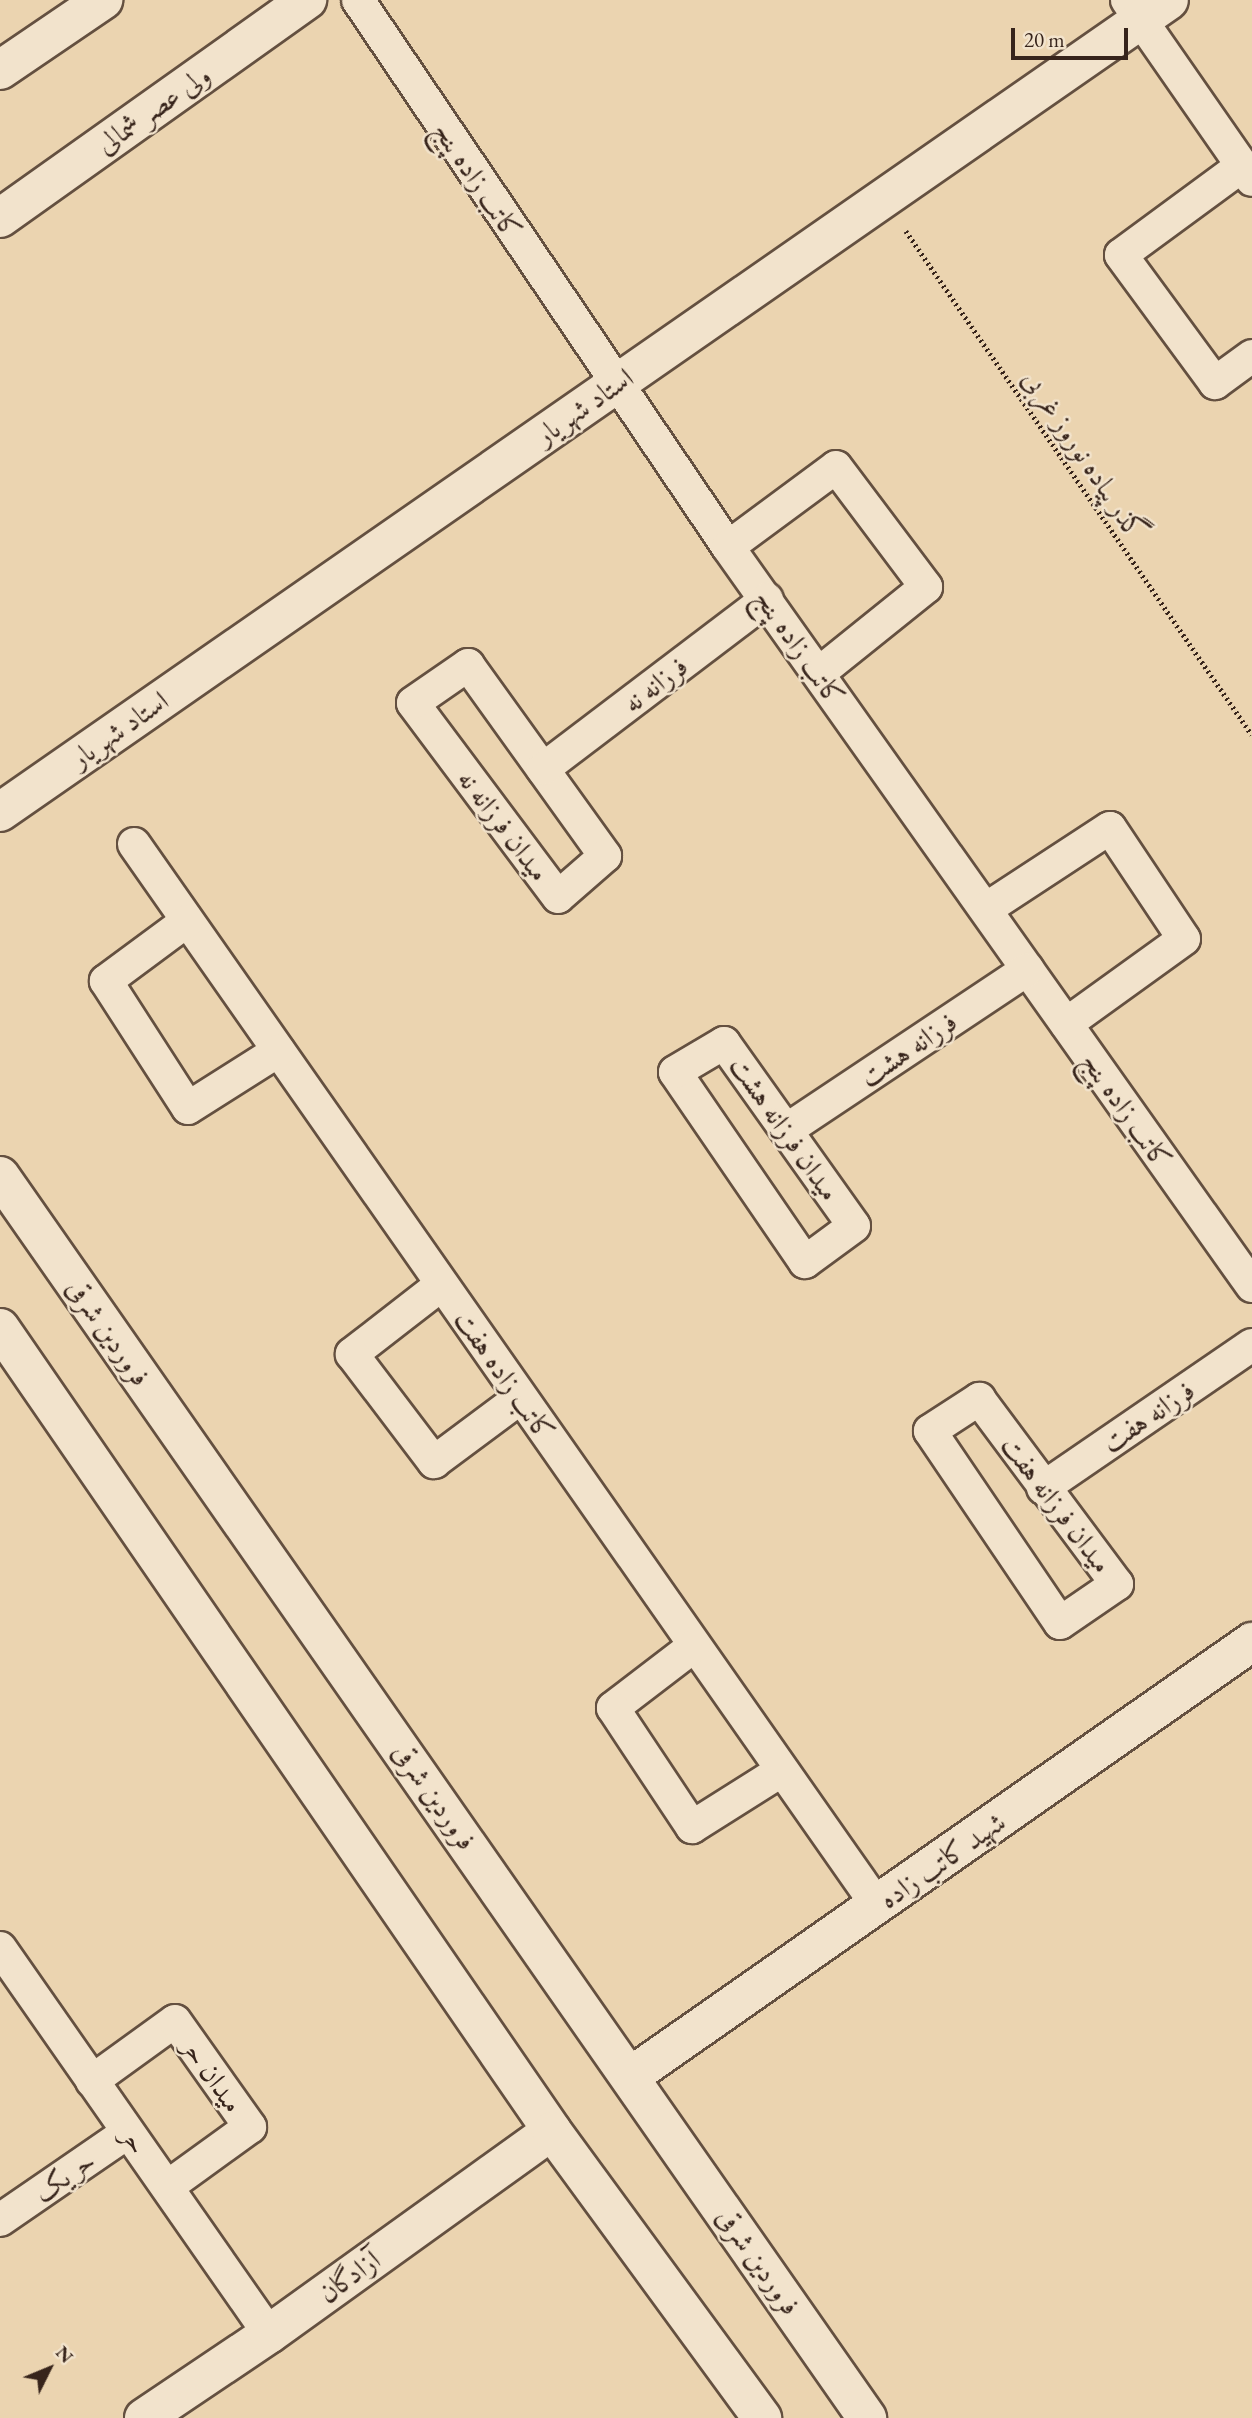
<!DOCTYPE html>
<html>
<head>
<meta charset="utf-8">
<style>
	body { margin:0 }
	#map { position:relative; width:1252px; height:2418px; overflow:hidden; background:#ebd4b0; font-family:"EB Garamond",Amiri,serif }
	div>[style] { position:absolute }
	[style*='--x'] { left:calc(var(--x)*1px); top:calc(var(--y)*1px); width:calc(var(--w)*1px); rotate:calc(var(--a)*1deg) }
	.path>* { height:4.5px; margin-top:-2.25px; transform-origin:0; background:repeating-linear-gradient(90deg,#37241b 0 2px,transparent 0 5.5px) }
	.roads { filter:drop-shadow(2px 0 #645040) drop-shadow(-2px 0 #645040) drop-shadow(0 2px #645040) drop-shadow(0 -2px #645040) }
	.minor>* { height:32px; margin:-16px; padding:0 16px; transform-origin:16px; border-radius:16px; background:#f2e3cc }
	.tertiary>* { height:38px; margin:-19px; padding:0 19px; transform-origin:19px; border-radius:19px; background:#f2e3cc }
	.secondary>* { height:38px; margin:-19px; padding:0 19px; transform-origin:19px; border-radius:19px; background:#f2e3cc }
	span { translate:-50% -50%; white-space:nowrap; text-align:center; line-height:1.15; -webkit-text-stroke:5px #f2e3cc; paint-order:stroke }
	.street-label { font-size:28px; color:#37241b }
	.north { position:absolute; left:14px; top:2334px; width:70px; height:70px; -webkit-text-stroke:5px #f2e3cc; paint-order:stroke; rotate:47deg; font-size:19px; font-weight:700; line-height:28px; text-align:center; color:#37241b }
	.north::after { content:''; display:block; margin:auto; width:24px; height:32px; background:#37241b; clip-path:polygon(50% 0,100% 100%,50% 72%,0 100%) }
	.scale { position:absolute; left:1011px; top:28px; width:117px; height:32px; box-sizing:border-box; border:4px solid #37241b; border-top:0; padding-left:9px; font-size:21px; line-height:24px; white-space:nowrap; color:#37241b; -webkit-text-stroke:5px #f2e3cc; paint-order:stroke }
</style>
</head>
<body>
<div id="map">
	<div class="path">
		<div style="--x:906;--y:231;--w:611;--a:55.53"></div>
	</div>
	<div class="roads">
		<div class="minor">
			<div style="--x:358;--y:0;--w:660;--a:55.92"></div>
			<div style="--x:728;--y:547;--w:906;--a:54.66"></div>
			<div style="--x:1127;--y:0;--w:219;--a:55.2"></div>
			<div style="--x:1242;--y:166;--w:150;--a:143.7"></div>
			<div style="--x:1121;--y:255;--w:159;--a:53.7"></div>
			<div style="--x:1215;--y:383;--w:46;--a:-36.1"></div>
			<div style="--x:728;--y:547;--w:134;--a:-36.5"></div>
			<div style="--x:836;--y:467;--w:150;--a:53.1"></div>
			<div style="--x:926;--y:587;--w:137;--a:141.2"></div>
			<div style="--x:468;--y:665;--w:235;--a:54.3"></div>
			<div style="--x:605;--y:856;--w:62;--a:138.9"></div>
			<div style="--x:558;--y:897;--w:242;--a:-126.8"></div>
			<div style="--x:413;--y:703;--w:67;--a:-34.6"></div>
			<div style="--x:543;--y:769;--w:281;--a:-37.2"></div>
			<div style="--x:134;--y:844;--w:1295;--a:55"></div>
			<div style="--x:986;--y:909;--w:148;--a:-33.2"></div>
			<div style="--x:1110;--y:828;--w:133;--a:56.3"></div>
			<div style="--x:1184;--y:939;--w:145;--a:144.2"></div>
			<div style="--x:187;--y:921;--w:101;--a:143.5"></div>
			<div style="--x:106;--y:981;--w:151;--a:57.2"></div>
			<div style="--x:188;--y:1108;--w:107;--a:-32.3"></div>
			<div style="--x:724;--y:1043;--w:224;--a:54.6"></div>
			<div style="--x:854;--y:1226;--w:61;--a:143.7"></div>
			<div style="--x:805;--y:1262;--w:230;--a:-124.4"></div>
			<div style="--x:675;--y:1072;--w:57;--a:-30.6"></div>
			<div style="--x:788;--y:1129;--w:288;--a:-33.7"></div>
			<div style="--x:441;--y:1285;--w:113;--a:142.2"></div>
			<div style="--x:352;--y:1354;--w:136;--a:52.8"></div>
			<div style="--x:434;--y:1462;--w:107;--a:-36.7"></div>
			<div style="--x:979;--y:1399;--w:231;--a:53.3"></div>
			<div style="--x:1117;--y:1584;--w:69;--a:145.6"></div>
			<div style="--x:1060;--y:1623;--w:232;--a:-124.1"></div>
			<div style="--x:930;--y:1431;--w:59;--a:-33.1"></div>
			<div style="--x:1043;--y:1488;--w:253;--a:-34.4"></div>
			<div style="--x:694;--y:1646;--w:102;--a:142.6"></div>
			<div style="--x:613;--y:1708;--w:143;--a:56.4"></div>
			<div style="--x:692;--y:1827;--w:105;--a:-32.2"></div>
			<div style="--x:0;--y:1948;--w:470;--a:55.1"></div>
			<div style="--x:92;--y:2081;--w:102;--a:-35.9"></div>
			<div style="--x:175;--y:2021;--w:130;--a:54.7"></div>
			<div style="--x:250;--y:2127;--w:102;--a:144.1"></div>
			<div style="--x:0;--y:2220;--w:155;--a:-34.5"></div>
		</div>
		<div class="tertiary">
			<div style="--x:0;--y:812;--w:1423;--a:-34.78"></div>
			<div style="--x:631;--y:2076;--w:758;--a:-34.95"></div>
			<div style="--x:144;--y:2418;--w:151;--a:-33.9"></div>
			<div style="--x:269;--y:2334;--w:348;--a:-35.7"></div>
		</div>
		<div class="secondary">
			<div style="--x:0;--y:70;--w:125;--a:-34.2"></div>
			<div style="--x:0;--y:218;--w:377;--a:-35.4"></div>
			<div style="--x:0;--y:1176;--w:1515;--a:55.08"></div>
			<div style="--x:0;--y:1328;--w:974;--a:55.49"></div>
			<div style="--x:552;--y:2131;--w:356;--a:53.8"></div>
		</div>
	</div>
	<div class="street-label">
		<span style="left:153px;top:109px;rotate:-35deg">ولی عصر شمالی</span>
		<span style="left:478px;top:180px;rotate:56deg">کاتب زاده پنج</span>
		<span style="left:584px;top:406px;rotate:-35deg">استاد شهریار</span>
		<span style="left:1085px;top:455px;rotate:56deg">گذر پیاده نوروز غربی</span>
		<span style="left:800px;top:647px;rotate:55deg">کاتب زاده پنج</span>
		<span style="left:655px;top:684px;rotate:-37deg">فرزانه نه</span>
		<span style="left:119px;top:729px;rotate:-35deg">استاد شهریار</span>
		<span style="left:504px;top:825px;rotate:53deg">میدان فرزانه نه</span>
		<span style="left:908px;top:1049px;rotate:-34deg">فرزانه هشت</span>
		<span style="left:1127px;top:1110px;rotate:55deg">کاتب زاده پنج</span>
		<span style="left:785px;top:1128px;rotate:55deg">میدان فرزانه هشت</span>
		<span style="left:109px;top:1332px;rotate:55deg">فروردین شرقی</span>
		<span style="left:505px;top:1375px;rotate:55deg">کاتب زاده هفت</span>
		<span style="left:1148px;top:1416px;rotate:-34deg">فرزانه هفت</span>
		<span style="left:1057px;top:1504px;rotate:53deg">میدان فرزانه هفت</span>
		<span style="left:435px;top:1796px;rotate:55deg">فروردین شرقی</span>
		<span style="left:942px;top:1860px;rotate:-35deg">شهید کاتب زاده</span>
		<span style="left:213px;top:2075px;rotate:55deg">میدان حر</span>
		<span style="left:135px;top:2140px;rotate:55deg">حر</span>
		<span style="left:64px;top:2176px;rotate:-35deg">حر یک</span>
		<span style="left:759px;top:2261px;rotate:55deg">فروردین شرقی</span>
		<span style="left:349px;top:2276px;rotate:-36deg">آزادگان</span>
	</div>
	<div class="north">N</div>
	<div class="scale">20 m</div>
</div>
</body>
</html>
